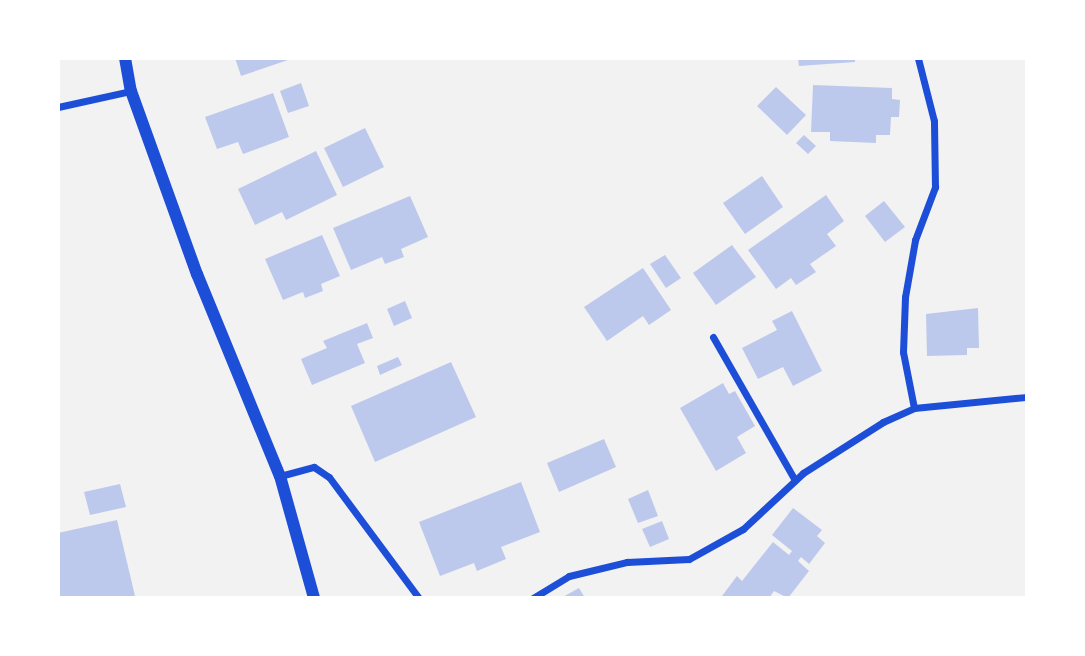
<!DOCTYPE html>
<html>
<head>
<meta charset="utf-8">
<style>
	body { margin:0 }
	#map { position:relative; width:1085px; height:656px; overflow:hidden; background:#f2f2f2; font-family:"IBM Plex Sans",sans-serif }
	div>[style] { position:absolute }
	[style*='--x'] { left:calc(var(--x)*1px); top:calc(var(--y)*1px); width:calc(var(--w)*1px); rotate:calc(var(--a)*1deg) }
	.building>* { inset:0; background:#bdc9ec }
	.minor>* { height:7px; margin:-3.5px; padding:0 3.5px; transform-origin:3.5px; border-radius:3.5px; background:#1d4ed8 }
	.tertiary>* { height:12px; margin:-6px; padding:0 6px; transform-origin:6px; border-radius:6px; background:#1d4ed8 }
	span { translate:-50% -50%; white-space:nowrap; text-align:center; line-height:1.15; -webkit-text-stroke:5px #fff; paint-order:stroke }
	.frame { position:absolute; inset:0; border:60px solid #fff; pointer-events:none }
</style>
</head>
<body>
<div id="map">
	<div class="building">
		<div style="clip-path:polygon(235px 58px,294px 58px,241px 76px)"></div>
		<div style="clip-path:polygon(798px 58px,855px 58px,855px 62px,799px 66px)"></div>
		<div style="clip-path:polygon(301px 83px,309px 106px,288px 113px,280px 91px)"></div>
		<div style="clip-path:polygon(813px 85px,892px 88px,892px 99px,900px 100px,899px 117px,891px 117px,890px 135px,876px 135px,876px 143px,830px 141px,830px 132px,811px 132px)"></div>
		<div style="clip-path:polygon(776px 87px,806px 115px,787px 135px,757px 106px)"></div>
		<div style="clip-path:polygon(273px 93px,289px 137px,243px 154px,238px 142px,217px 149px,205px 117px)"></div>
		<div style="clip-path:polygon(365px 128px,384px 167px,343px 187px,324px 148px)"></div>
		<div style="clip-path:polygon(804px 135px,816px 146px,808px 154px,796px 143px)"></div>
		<div style="clip-path:polygon(316px 151px,337px 195px,286px 220px,282px 212px,255px 225px,238px 189px)"></div>
		<div style="clip-path:polygon(762px 176px,783px 207px,745px 234px,723px 203px)"></div>
		<div style="clip-path:polygon(826px 195px,844px 221px,827px 234px,836px 246px,810px 264px,816px 272px,796px 285px,791px 278px,776px 289px,748px 250px)"></div>
		<div style="clip-path:polygon(410px 196px,428px 237px,401px 249px,404px 257px,385px 264px,382px 257px,351px 270px,333px 228px)"></div>
		<div style="clip-path:polygon(884px 201px,905px 227px,885px 242px,865px 216px)"></div>
		<div style="clip-path:polygon(322px 235px,340px 276px,321px 284px,323px 291px,305px 298px,303px 292px,283px 300px,265px 259px)"></div>
		<div style="clip-path:polygon(732px 245px,756px 277px,716px 305px,693px 273px)"></div>
		<div style="clip-path:polygon(665px 255px,681px 278px,666px 288px,650px 264px)"></div>
		<div style="clip-path:polygon(643px 268px,671px 310px,649px 325px,643px 316px,607px 341px,584px 307px)"></div>
		<div style="clip-path:polygon(405px 301px,412px 318px,394px 326px,387px 309px)"></div>
		<div style="clip-path:polygon(978px 308px,979px 348px,967px 348px,967px 355px,927px 356px,926px 314px)"></div>
		<div style="clip-path:polygon(792px 311px,822px 371px,793px 386px,783px 367px,758px 379px,742px 348px,777px 330px,772px 321px)"></div>
		<div style="clip-path:polygon(367px 323px,373px 338px,357px 344px,365px 363px,312px 385px,301px 359px,327px 348px,323px 341px)"></div>
		<div style="clip-path:polygon(398px 357px,402px 365px,380px 375px,377px 366px)"></div>
		<div style="clip-path:polygon(451px 362px,476px 417px,375px 462px,351px 406px)"></div>
		<div style="clip-path:polygon(723px 383px,729px 394px,735px 391px,755px 426px,737px 437px,746px 453px,716px 471px,680px 408px)"></div>
		<div style="clip-path:polygon(604px 439px,616px 467px,559px 492px,547px 463px)"></div>
		<div style="clip-path:polygon(521px 482px,540px 532px,501px 547px,506px 559px,477px 571px,474px 563px,440px 576px,419px 522px)"></div>
		<div style="clip-path:polygon(120px 484px,126px 507px,90px 515px,84px 492px)"></div>
		<div style="clip-path:polygon(648px 490px,658px 516px,638px 523px,628px 499px)"></div>
		<div style="clip-path:polygon(793px 508px,822px 530px,817px 536px,825px 543px,809px 564px,801px 557px,798px 561px,809px 571px,788px 598px,774px 591px,769px 598px,726px 598px,722px 596px,737px 576px,742px 581px,773px 542px,789px 555px,792px 551px,772px 535px)"></div>
		<div style="clip-path:polygon(117px 520px,135px 596px,58px 598px,58px 533px)"></div>
		<div style="clip-path:polygon(662px 521px,669px 539px,650px 547px,642px 529px)"></div>
		<div style="clip-path:polygon(579px 588px,585px 598px,561px 598px)"></div>
	</div>
	<div class="minor">
		<div style="--x:58;--y:107;--w:75;--a:-12.4"></div>
		<div style="--x:713;--y:337;--w:165;--a:60.2"></div>
		<div style="--x:914;--y:408;--w:57;--a:-101.1"></div>
		<div style="--x:903;--y:352;--w:55;--a:-87.9"></div>
		<div style="--x:905;--y:297;--w:58;--a:-80"></div>
		<div style="--x:915;--y:240;--w:57;--a:-69.3"></div>
		<div style="--x:935;--y:187;--w:66;--a:-90.9"></div>
		<div style="--x:934;--y:121;--w:65;--a:-104.3"></div>
		<div style="--x:280;--y:476;--w:35;--a:-15"></div>
		<div style="--x:314;--y:467;--w:18;--a:34"></div>
		<div style="--x:329;--y:477;--w:151;--a:53.4"></div>
		<div style="--x:533;--y:598;--w:42;--a:-31.4"></div>
		<div style="--x:569;--y:576;--w:60;--a:-13.6"></div>
		<div style="--x:627;--y:562;--w:62;--a:-2.8"></div>
		<div style="--x:689;--y:559;--w:62;--a:-29.1"></div>
		<div style="--x:743;--y:529;--w:82;--a:-43"></div>
		<div style="--x:803;--y:473;--w:95;--a:-32.5"></div>
		<div style="--x:883;--y:422;--w:34;--a:-24"></div>
		<div style="--x:914;--y:408;--w:114;--a:-5.6"></div>
	</div>
	<div class="tertiary">
		<div style="--x:125;--y:58;--w:34;--a:80"></div>
		<div style="--x:131;--y:91;--w:195;--a:70.2"></div>
		<div style="--x:197;--y:274;--w:218;--a:67.7"></div>
		<div style="--x:280;--y:476;--w:127;--a:74.4"></div>
	</div>
	<div class="frame"></div>
</div>
</body>
</html>
